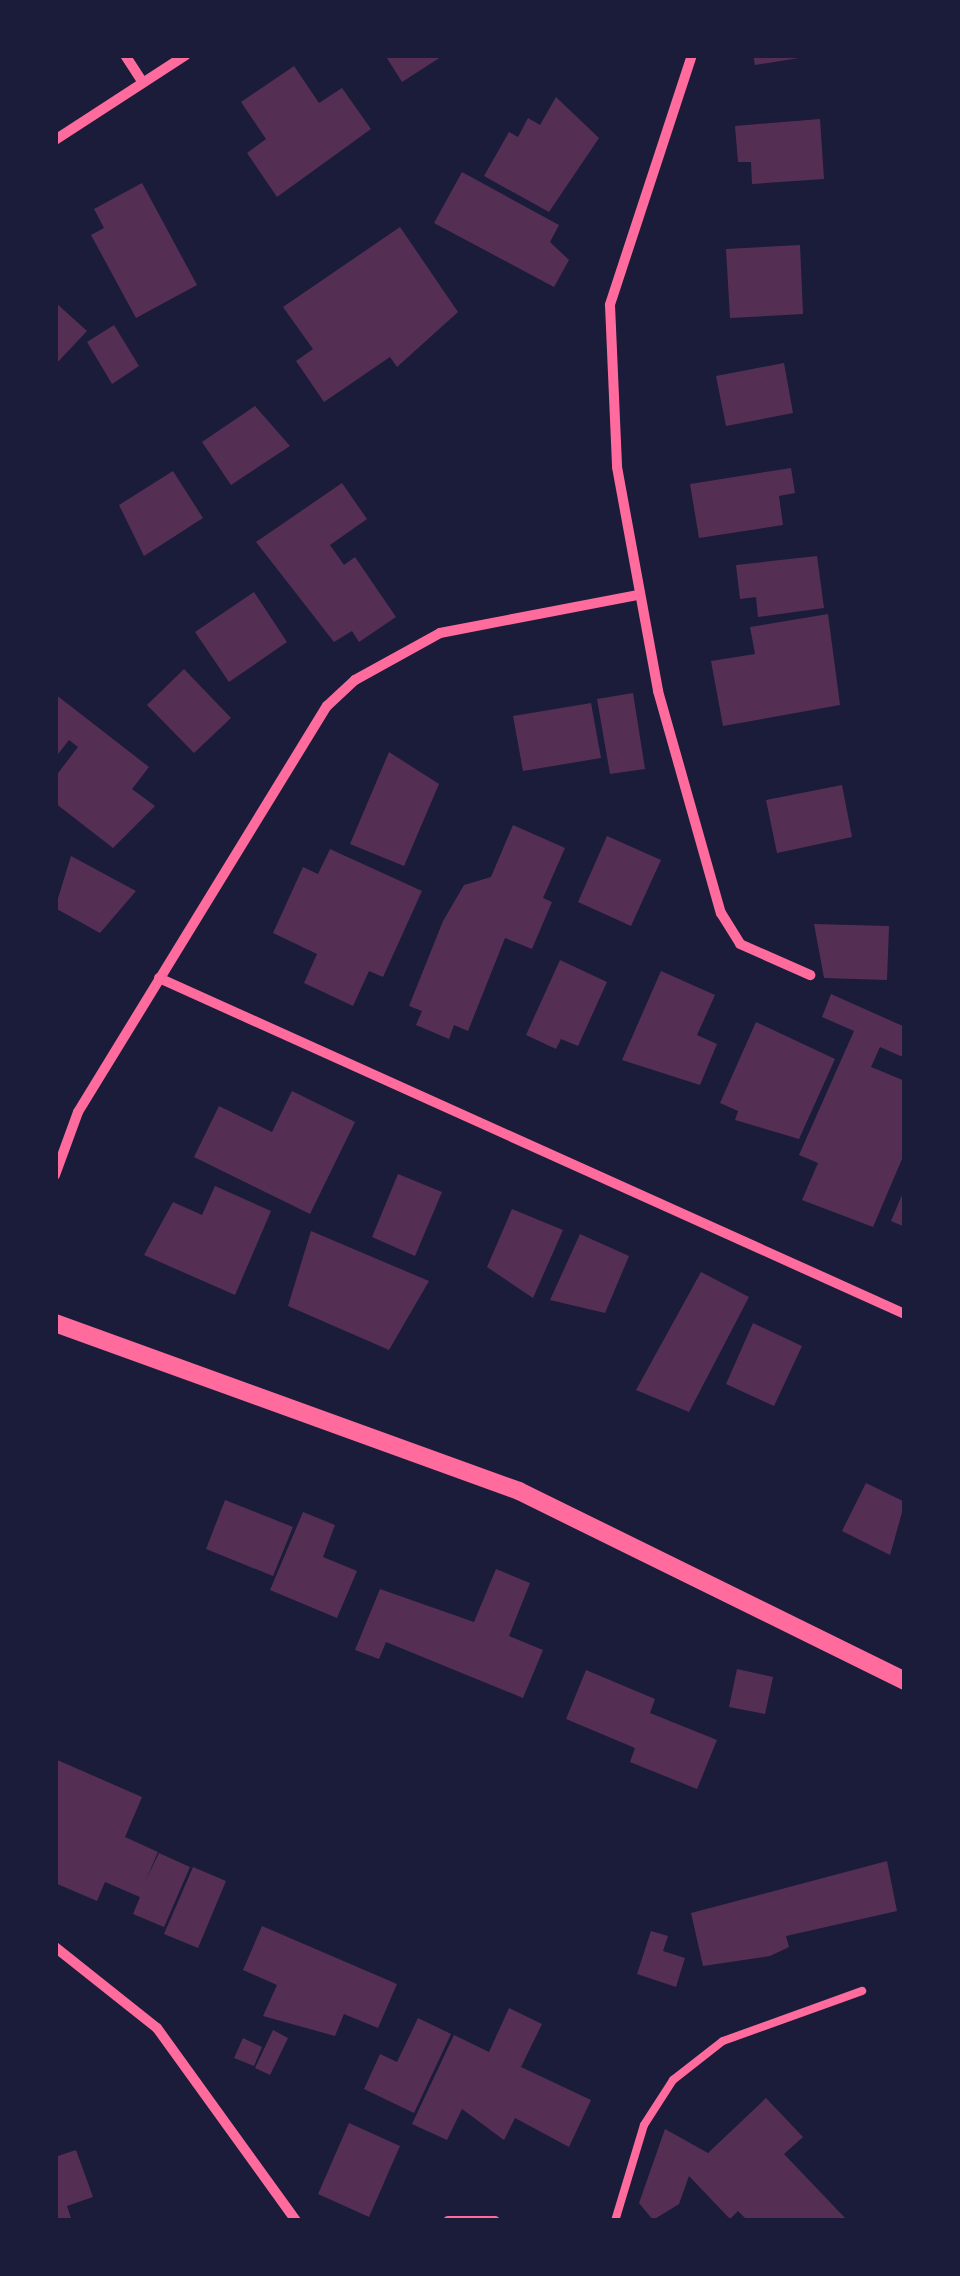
<!DOCTYPE html>
<html>
<head>
<meta charset="utf-8">
<style>
	body { margin:0 }
	#map { position:relative; width:960px; height:2276px; overflow:hidden; background:#1b1b3a; font-family:"Roboto Serif",serif }
	div>[style] { position:absolute }
	[style*='--x'] { left:calc(var(--x)*1px); top:calc(var(--y)*1px); width:calc(var(--w)*1px); rotate:calc(var(--a)*1deg) }
	.building>* { inset:0; background:#542f53 }
	.service>* { height:8px; margin:-4px; padding:0 4px; transform-origin:4px; border-radius:4px; background:#ff6b9d }
	.minor>* { height:10px; margin:-5px; padding:0 5px; transform-origin:5px; border-radius:5px; background:#ff6b9d }
	.tertiary>* { height:18px; margin:-9px; padding:0 9px; transform-origin:9px; border-radius:9px; background:#ff6b9d }
	span { translate:-50% -50%; white-space:nowrap; text-align:center; line-height:1.15; -webkit-text-stroke:9px #1b1b3a; paint-order:stroke }
	.frame { position:absolute; inset:0; border:58px solid #1b1b3a; pointer-events:none }
</style>
</head>
<body>
<div id="map">
	<div class="building">
		<div style="clip-path:polygon(385px 55px,444px 55px,402px 82px)"></div>
		<div style="clip-path:polygon(753px 55px,805px 55px,805px 57px,755px 65px)"></div>
		<div style="clip-path:polygon(294px 66px,319px 103px,342px 88px,371px 129px,277px 197px,247px 153px,266px 139px,241px 102px)"></div>
		<div style="clip-path:polygon(556px 97px,599px 138px,549px 212px,484px 176px,509px 132px,518px 137px,528px 118px,540px 125px)"></div>
		<div style="clip-path:polygon(820px 119px,824px 179px,752px 184px,751px 162px,738px 162px,735px 126px)"></div>
		<div style="clip-path:polygon(462px 172px,559px 225px,550px 242px,569px 260px,554px 287px,434px 223px)"></div>
		<div style="clip-path:polygon(142px 183px,197px 285px,136px 318px,91px 235px,104px 228px,94px 209px)"></div>
		<div style="clip-path:polygon(400px 227px,458px 312px,397px 367px,390px 357px,324px 402px,296px 361px,313px 349px,283px 307px)"></div>
		<div style="clip-path:polygon(800px 245px,803px 314px,730px 318px,726px 249px)"></div>
		<div style="clip-path:polygon(55px 302px,87px 331px,55px 365px)"></div>
		<div style="clip-path:polygon(114px 325px,139px 366px,112px 384px,87px 342px)"></div>
		<div style="clip-path:polygon(784px 363px,793px 413px,726px 426px,716px 376px)"></div>
		<div style="clip-path:polygon(255px 406px,290px 446px,231px 485px,202px 442px)"></div>
		<div style="clip-path:polygon(791px 468px,795px 493px,779px 496px,783px 525px,699px 538px,690px 484px)"></div>
		<div style="clip-path:polygon(173px 471px,203px 518px,144px 556px,119px 505px)"></div>
		<div style="clip-path:polygon(342px 483px,367px 519px,330px 545px,344px 565px,355px 557px,396px 617px,359px 642px,352px 631px,334px 642px,256px 542px)"></div>
		<div style="clip-path:polygon(817px 556px,824px 608px,758px 617px,756px 597px,740px 599px,736px 565px)"></div>
		<div style="clip-path:polygon(254px 592px,287px 642px,229px 682px,195px 632px)"></div>
		<div style="clip-path:polygon(828px 614px,840px 705px,723px 726px,711px 661px,755px 654px,750px 627px)"></div>
		<div style="clip-path:polygon(184px 669px,231px 718px,194px 753px,147px 705px)"></div>
		<div style="clip-path:polygon(633px 693px,645px 769px,610px 774px,597px 699px)"></div>
		<div style="clip-path:polygon(55px 694px,149px 767px,132px 789px,155px 806px,113px 848px,55px 803px,55px 777px,78px 747px,69px 740px,55px 758px)"></div>
		<div style="clip-path:polygon(591px 703px,601px 758px,523px 771px,513px 716px)"></div>
		<div style="clip-path:polygon(389px 752px,439px 784px,404px 866px,350px 844px)"></div>
		<div style="clip-path:polygon(842px 785px,852px 837px,777px 853px,766px 800px)"></div>
		<div style="clip-path:polygon(513px 825px,565px 848px,543px 898px,552px 902px,532px 949px,505px 938px,468px 1031px,454px 1025px,449px 1039px,416px 1025px,422px 1011px,409px 1006px,443px 921px,464px 885px,491px 877px)"></div>
		<div style="clip-path:polygon(607px 836px,661px 860px,631px 926px,578px 902px)"></div>
		<div style="clip-path:polygon(330px 849px,422px 891px,383px 977px,369px 971px,353px 1006px,304px 983px,317px 954px,273px 933px,303px 867px,318px 874px)"></div>
		<div style="clip-path:polygon(71px 856px,136px 891px,100px 933px,55px 908px)"></div>
		<div style="clip-path:polygon(814px 924px,889px 926px,887px 980px,824px 978px)"></div>
		<div style="clip-path:polygon(560px 960px,607px 982px,578px 1046px,561px 1039px,556px 1049px,526px 1035px)"></div>
		<div style="clip-path:polygon(661px 971px,715px 995px,697px 1035px,717px 1044px,700px 1085px,622px 1060px)"></div>
		<div style="clip-path:polygon(831px 994px,905px 1027px,905px 1058px,880px 1047px,871px 1067px,905px 1081px,905px 1152px,873px 1227px,802px 1200px,818px 1163px,799px 1155px,854px 1031px,822px 1017px)"></div>
		<div style="clip-path:polygon(756px 1022px,835px 1059px,799px 1139px,735px 1120px,738px 1111px,720px 1103px)"></div>
		<div style="clip-path:polygon(292px 1091px,355px 1122px,310px 1214px,194px 1157px,219px 1106px,272px 1132px)"></div>
		<div style="clip-path:polygon(398px 1174px,442px 1192px,415px 1256px,372px 1237px)"></div>
		<div style="clip-path:polygon(215px 1186px,271px 1211px,235px 1295px,144px 1255px,173px 1202px,202px 1215px)"></div>
		<div style="clip-path:polygon(905px 1188px,905px 1227px,891px 1221px)"></div>
		<div style="clip-path:polygon(512px 1209px,563px 1230px,533px 1298px,487px 1267px)"></div>
		<div style="clip-path:polygon(311px 1231px,429px 1281px,389px 1350px,288px 1306px)"></div>
		<div style="clip-path:polygon(580px 1234px,629px 1256px,605px 1313px,550px 1300px)"></div>
		<div style="clip-path:polygon(701px 1272px,749px 1297px,689px 1412px,636px 1390px)"></div>
		<div style="clip-path:polygon(753px 1323px,802px 1346px,774px 1406px,726px 1384px)"></div>
		<div style="clip-path:polygon(866px 1483px,905px 1502px,890px 1555px,842px 1531px)"></div>
		<div style="clip-path:polygon(225px 1500px,293px 1527px,273px 1576px,206px 1549px)"></div>
		<div style="clip-path:polygon(303px 1512px,335px 1525px,323px 1557px,357px 1571px,337px 1618px,270px 1590px)"></div>
		<div style="clip-path:polygon(496px 1569px,530px 1583px,509px 1636px,543px 1650px,523px 1698px,386px 1642px,379px 1659px,355px 1650px,380px 1589px,474px 1622px)"></div>
		<div style="clip-path:polygon(737px 1669px,773px 1677px,765px 1714px,729px 1707px)"></div>
		<div style="clip-path:polygon(586px 1670px,655px 1699px,650px 1713px,717px 1740px,697px 1789px,630px 1762px,635px 1748px,566px 1719px)"></div>
		<div style="clip-path:polygon(55px 1759px,142px 1797px,125px 1837px,158px 1852px,145px 1882px,159px 1853px,190px 1867px,164px 1927px,133px 1914px,140px 1897px,105px 1882px,97px 1901px,55px 1883px)"></div>
		<div style="clip-path:polygon(887px 1861px,897px 1911px,786px 1936px,789px 1947px,770px 1956px,703px 1966px,691px 1913px)"></div>
		<div style="clip-path:polygon(193px 1867px,226px 1881px,198px 1948px,164px 1934px)"></div>
		<div style="clip-path:polygon(262px 1926px,397px 1984px,378px 2028px,344px 2014px,335px 2036px,263px 2016px,277px 1985px,243px 1970px)"></div>
		<div style="clip-path:polygon(651px 1931px,668px 1936px,663px 1951px,685px 1958px,676px 1987px,637px 1974px)"></div>
		<div style="clip-path:polygon(509px 2008px,542px 2024px,521px 2067px,591px 2100px,569px 2147px,515px 2118px,504px 2140px,462px 2109px,447px 2140px,412px 2124px,454px 2035px,489px 2052px)"></div>
		<div style="clip-path:polygon(418px 2018px,451px 2034px,414px 2113px,364px 2089px,380px 2054px,397px 2062px)"></div>
		<div style="clip-path:polygon(273px 2030px,288px 2038px,270px 2075px,255px 2068px)"></div>
		<div style="clip-path:polygon(243px 2038px,262px 2047px,254px 2066px,234px 2058px)"></div>
		<div style="clip-path:polygon(766px 2098px,803px 2137px,784px 2154px,848px 2221px,748px 2221px,738px 2211px,730px 2219px,689px 2176px,679px 2204px,653px 2220px,639px 2203px,665px 2129px,708px 2153px)"></div>
		<div style="clip-path:polygon(349px 2123px,400px 2146px,369px 2217px,318px 2194px)"></div>
		<div style="clip-path:polygon(76px 2150px,93px 2197px,67px 2206px,72px 2221px,55px 2221px,55px 2157px)"></div>
	</div>
	<div class="service">
		<div style="--x:615;--y:2221;--w:100;--a:-73.2"></div>
		<div style="--x:644;--y:2125;--w:54;--a:-57.2"></div>
		<div style="--x:673;--y:2080;--w:63;--a:-38"></div>
		<div style="--x:723;--y:2041;--w:148;--a:-19.8"></div>
	</div>
	<div class="minor">
		<div style="--x:125;--y:55;--w:33;--a:57"></div>
		<div style="--x:692;--y:55;--w:263;--a:108.2"></div>
		<div style="--x:610;--y:305;--w:162;--a:87.5"></div>
		<div style="--x:617;--y:467;--w:228;--a:79.6"></div>
		<div style="--x:658;--y:691;--w:231;--a:74.2"></div>
		<div style="--x:721;--y:913;--w:36;--a:58"></div>
		<div style="--x:740;--y:944;--w:77;--a:23.9"></div>
		<div style="--x:55;--y:140;--w:156;--a:-33"></div>
		<div style="--x:159;--y:978;--w:818;--a:24.25"></div>
		<div style="--x:55;--y:1175;--w:67;--a:-69.9"></div>
		<div style="--x:78;--y:1112;--w:476;--a:-58.5"></div>
		<div style="--x:327;--y:706;--w:38;--a:-43"></div>
		<div style="--x:355;--y:680;--w:97;--a:-28.9"></div>
		<div style="--x:440;--y:633;--w:202;--a:-10.9"></div>
		<div style="--x:55;--y:1947;--w:130;--a:38.5"></div>
		<div style="--x:157;--y:2028;--w:238;--a:54.2"></div>
		<div style="--x:448;--y:2221;--w:47;--a:0"></div>
	</div>
	<div class="tertiary">
		<div style="--x:55;--y:1323;--w:493;--a:19.9"></div>
		<div style="--x:519;--y:1491;--w:430;--a:26.2"></div>
	</div>
	<div class="frame"></div>
</div>
</body>
</html>
